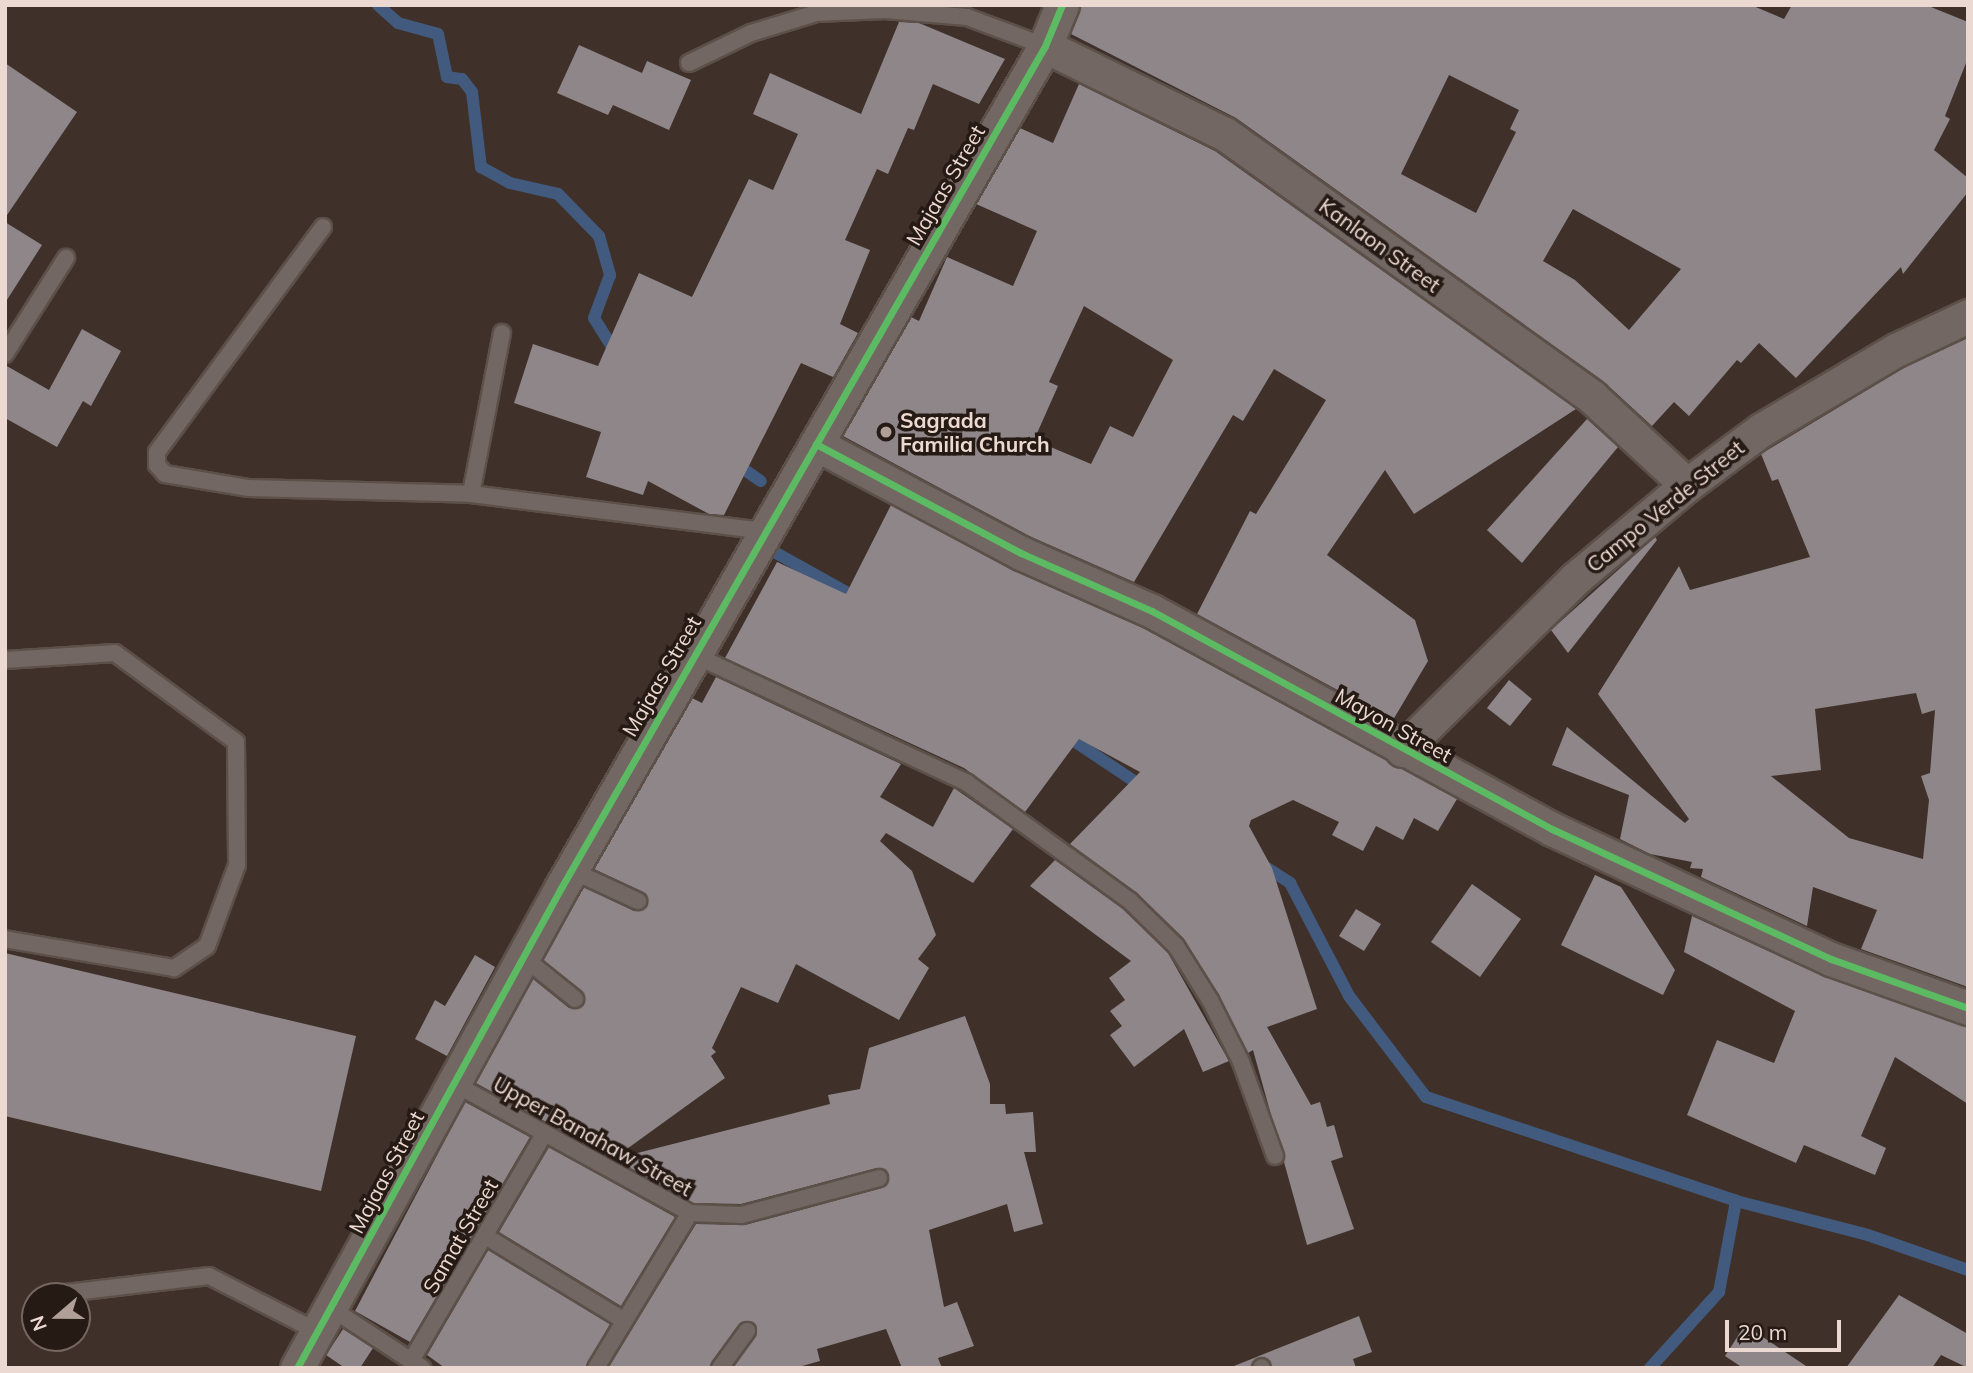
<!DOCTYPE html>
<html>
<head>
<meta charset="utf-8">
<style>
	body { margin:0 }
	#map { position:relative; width:1973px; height:1373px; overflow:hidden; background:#3f312a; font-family:Mulish,sans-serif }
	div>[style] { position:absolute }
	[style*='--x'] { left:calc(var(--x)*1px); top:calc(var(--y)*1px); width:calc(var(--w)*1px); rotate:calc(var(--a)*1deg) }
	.stream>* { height:12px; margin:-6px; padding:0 6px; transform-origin:6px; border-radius:6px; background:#415a7d }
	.building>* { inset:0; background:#8e8689 }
	.roads { filter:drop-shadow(2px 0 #5c5049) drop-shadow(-2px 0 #5c5049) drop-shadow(0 2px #5c5049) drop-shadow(0 -2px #5c5049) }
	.service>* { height:16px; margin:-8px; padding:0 8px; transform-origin:8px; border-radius:8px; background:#726762 }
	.minor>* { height:33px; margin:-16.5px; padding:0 16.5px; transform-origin:16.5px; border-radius:16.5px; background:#726762 }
	.cycleway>* { height:7px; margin:-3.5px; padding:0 3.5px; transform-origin:3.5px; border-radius:3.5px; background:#5cba63 }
	.dots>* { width:19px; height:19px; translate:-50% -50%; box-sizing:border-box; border:4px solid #261a14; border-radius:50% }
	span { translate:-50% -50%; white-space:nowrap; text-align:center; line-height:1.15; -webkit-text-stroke:7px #261a14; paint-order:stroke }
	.street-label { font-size:21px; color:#ecdad2 }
	.poi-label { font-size:21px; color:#ecdad2; font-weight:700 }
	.left { translate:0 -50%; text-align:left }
	.frame { position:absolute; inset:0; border:7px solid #ecdad2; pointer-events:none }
	.north { position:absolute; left:21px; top:1282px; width:70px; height:70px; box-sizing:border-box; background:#261a14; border:2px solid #756760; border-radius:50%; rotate:250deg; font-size:19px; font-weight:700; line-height:28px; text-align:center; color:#ecdad2 }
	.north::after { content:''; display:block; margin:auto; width:24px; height:32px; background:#af9f97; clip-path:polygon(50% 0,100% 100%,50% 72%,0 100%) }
	.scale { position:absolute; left:1725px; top:1320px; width:116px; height:32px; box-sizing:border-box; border:4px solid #ecdad2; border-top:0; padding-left:9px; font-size:21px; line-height:24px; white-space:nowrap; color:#ecdad2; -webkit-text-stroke:5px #261a14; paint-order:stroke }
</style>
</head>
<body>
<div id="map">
	<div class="stream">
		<div style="--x:378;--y:5;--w:27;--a:42"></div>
		<div style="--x:398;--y:23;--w:41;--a:15.4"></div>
		<div style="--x:438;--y:34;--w:44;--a:78.2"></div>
		<div style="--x:447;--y:77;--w:15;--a:8"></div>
		<div style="--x:462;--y:79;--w:16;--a:52"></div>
		<div style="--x:472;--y:92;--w:76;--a:83.2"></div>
		<div style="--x:481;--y:167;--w:33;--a:29"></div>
		<div style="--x:510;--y:183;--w:49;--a:12.9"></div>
		<div style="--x:558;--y:194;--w:59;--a:45.7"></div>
		<div style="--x:599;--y:236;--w:41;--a:74.2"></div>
		<div style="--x:610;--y:275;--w:46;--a:110.4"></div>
		<div style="--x:594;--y:318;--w:44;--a:58.1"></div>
		<div style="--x:732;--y:461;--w:35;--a:35"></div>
		<div style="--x:760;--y:544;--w:115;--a:29.2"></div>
		<div style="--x:1062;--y:733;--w:101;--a:33.7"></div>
		<div style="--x:1261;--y:864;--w:35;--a:33"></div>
		<div style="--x:1290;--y:883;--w:127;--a:62.4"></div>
		<div style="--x:1349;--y:996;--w:127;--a:52.7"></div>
		<div style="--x:1426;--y:1097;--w:327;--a:18.5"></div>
		<div style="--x:1650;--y:1368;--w:103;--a:-47.8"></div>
		<div style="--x:1719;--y:1292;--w:93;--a:-79.4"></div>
		<div style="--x:1736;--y:1201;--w:136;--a:14.4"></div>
		<div style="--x:1868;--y:1235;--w:106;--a:19.3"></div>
	</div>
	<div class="building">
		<div style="clip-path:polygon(evenodd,1081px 5px,1751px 5px,1784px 19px,1792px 5px,1926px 5px,1968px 22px,1968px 58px,1945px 116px,1950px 119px,1934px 150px,1968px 178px,1968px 192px,1903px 274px,1901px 267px,1796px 378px,1759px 343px,1741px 363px,1737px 360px,1689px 416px,1674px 402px,1652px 426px,1603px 381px,1236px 118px,1071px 34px,1081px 5px,1449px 75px,1519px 110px,1510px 129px,1516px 132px,1476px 213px,1401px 174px,1449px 75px,1081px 5px,1573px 209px,1681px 269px,1629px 330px,1575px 280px,1543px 261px,1573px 209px)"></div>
		<div style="clip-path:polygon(899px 22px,919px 23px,1005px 59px,979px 104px,933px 84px,914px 130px,908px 128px,888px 174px,877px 169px,845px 240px,870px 250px,840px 324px,858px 333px,833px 377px,801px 363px,724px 515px,709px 514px,648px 481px,643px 495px,586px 477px,601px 432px,514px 403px,533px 344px,598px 366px,639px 273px,692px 297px,749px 179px,773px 190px,798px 134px,753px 114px,770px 73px,861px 114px)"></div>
		<div style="clip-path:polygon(579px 45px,642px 73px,647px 61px,691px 80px,669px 130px,613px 105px,608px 115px,557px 93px)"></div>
		<div style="clip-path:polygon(5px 63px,77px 112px,5px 218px)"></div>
		<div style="clip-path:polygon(evenodd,1079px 84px,1215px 151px,1576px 409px,1414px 514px,1385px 470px,1327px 555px,1415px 620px,1428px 661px,1393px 720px,1197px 614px,1250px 511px,1256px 514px,1326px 400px,1274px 369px,1243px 421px,1233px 415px,1134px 582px,1029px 536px,843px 436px,911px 317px,919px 321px,947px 257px,1013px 286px,1037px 231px,976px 204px,1020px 128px,1053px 143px,1079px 84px,1084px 306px,1173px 360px,1133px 437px,1110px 426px,1091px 464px,1034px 440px,1058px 386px,1049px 382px,1084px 306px)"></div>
		<div style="clip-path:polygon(5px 222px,42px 245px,5px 303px)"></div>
		<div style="clip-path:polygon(82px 329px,121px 351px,91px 406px,83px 401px,57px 447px,5px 418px,5px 365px,49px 390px)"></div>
		<div style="clip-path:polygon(evenodd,1968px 338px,1968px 987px,1861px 949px,1877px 910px,1813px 887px,1807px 926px,1701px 877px,1703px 869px,1690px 868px,1692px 862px,1650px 854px,1620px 839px,1629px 795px,1552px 765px,1567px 727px,1685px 823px,1689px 819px,1598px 694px,1679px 566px,1690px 590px,1810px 557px,1778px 479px,1772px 481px,1761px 454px,1905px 367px,1968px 338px,1916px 693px,1922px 714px,1935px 710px,1930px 773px,1921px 776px,1929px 800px,1923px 859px,1849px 838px,1771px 776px,1821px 770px,1815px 709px,1916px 693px)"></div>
		<div style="clip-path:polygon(1587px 419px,1618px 447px,1522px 563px,1487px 530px)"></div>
		<div style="clip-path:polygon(891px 505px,1012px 570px,1143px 628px,1457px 799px,1438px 831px,1414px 818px,1403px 840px,1376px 826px,1363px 851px,1332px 835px,1339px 822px,1293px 800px,1251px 820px,1249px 826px,1272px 868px,1317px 1009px,1267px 1027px,1311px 1105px,1320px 1102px,1327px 1127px,1334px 1125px,1343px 1157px,1331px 1161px,1354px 1229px,1307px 1245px,1253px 1050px,1248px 1053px,1183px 938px,1137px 893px,1070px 844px,1140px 772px,1079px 739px,1025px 812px,964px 768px,725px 658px,777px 562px,846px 594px)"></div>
		<div style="clip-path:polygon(1655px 537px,1657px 540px,1568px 653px,1551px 630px)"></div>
		<div style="clip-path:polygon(716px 677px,901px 764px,880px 797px,933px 827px,954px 788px,1013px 829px,973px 883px,886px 833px,880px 841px,912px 871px,936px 935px,918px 959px,929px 968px,899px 1020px,796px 964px,778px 1003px,741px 987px,712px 1048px,716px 1052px,711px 1056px,725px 1078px,613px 1159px,476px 1083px,533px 979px,569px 1008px,584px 1005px,582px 991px,543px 960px,584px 887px,634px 911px,647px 906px,643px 892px,594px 869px,692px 698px,702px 703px)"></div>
		<div style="clip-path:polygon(1509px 680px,1532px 699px,1510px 726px,1487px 708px)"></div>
		<div style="clip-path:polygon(1055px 860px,1123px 909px,1168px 953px,1229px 1061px,1203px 1072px,1184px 1029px,1134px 1067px,1110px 1035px,1122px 1026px,1110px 1011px,1125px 1000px,1109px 978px,1131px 961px,1030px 886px)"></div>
		<div style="clip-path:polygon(1595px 875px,1621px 887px,1675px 970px,1663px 995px,1561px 945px)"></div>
		<div style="clip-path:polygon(1472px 884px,1521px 919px,1480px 977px,1431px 942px)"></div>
		<div style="clip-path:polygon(1356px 909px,1381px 924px,1364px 951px,1339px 936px)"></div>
		<div style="clip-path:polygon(1692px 916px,1825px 977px,1968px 1027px,1968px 1104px,1895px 1057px,1861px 1136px,1886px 1148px,1875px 1175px,1804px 1145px,1796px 1163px,1687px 1115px,1717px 1040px,1774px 1063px,1795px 1011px,1684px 952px)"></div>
		<div style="clip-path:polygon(5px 953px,356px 1036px,321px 1191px,5px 1116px)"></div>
		<div style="clip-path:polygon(475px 955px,495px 967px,447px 1056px,415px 1039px,435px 1000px,445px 1006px)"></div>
		<div style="clip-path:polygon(965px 1016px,990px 1084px,990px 1104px,1005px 1104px,1006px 1114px,1033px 1112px,1036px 1152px,1024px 1152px,1043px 1224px,1014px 1232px,1007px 1204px,929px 1230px,944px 1307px,957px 1302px,974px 1346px,938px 1358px,942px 1368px,902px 1368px,886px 1329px,817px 1349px,820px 1361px,795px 1368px,733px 1368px,757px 1333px,747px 1321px,739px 1325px,710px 1368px,608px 1368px,696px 1224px,745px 1225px,882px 1188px,889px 1180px,886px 1170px,877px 1168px,741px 1204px,693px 1203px,614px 1159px,830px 1104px,828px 1095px,860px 1089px,869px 1048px)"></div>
		<div style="clip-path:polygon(465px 1102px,530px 1137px,410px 1342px,355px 1311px)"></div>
		<div style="clip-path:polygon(549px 1147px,675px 1217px,621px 1306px,499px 1232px)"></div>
		<div style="clip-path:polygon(488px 1250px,610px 1324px,586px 1368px,445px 1368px,427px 1355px)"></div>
		<div style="clip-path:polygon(1899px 1295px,1968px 1334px,1968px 1368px,1941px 1355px,1932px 1368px,1846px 1368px)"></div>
		<div style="clip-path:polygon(1359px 1316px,1372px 1352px,1353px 1359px,1356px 1368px,1272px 1368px,1264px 1357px,1251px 1368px,1229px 1368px)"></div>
		<div style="clip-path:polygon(1745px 1325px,1809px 1368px,1743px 1368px,1725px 1356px)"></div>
		<div style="clip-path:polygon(343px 1329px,373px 1348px,360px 1368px,345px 1368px,326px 1355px)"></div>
	</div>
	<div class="roads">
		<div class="service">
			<div style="--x:689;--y:63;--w:69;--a:-25.8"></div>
			<div style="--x:751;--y:33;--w:69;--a:-16.9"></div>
			<div style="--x:817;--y:13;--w:68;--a:-2.5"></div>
			<div style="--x:885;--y:10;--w:82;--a:4.9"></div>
			<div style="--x:967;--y:17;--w:83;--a:20.4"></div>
			<div style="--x:323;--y:227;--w:280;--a:126.4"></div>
			<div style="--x:157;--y:452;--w:13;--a:90"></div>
			<div style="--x:157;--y:465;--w:12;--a:48"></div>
			<div style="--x:165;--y:474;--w:85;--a:9.5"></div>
			<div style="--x:249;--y:488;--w:222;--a:1.5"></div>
			<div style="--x:471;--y:494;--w:295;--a:7.2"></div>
			<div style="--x:5;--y:354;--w:114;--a:-57.6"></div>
			<div style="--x:471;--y:494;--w:164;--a:-79.1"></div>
			<div style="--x:692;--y:654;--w:304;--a:25.1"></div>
			<div style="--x:967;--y:783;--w:201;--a:35.9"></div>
			<div style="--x:1130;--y:901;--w:64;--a:44.4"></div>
			<div style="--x:1176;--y:946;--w:64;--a:57.8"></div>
			<div style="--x:1210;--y:1000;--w:69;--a:63.4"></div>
			<div style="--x:1241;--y:1062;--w:100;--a:70.1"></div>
			<div style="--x:5;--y:660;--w:110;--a:-3.6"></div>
			<div style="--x:115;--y:653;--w:150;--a:36.3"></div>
			<div style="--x:236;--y:742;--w:123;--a:89.5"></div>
			<div style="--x:237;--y:865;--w:86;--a:110.3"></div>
			<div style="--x:207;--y:946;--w:40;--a:146"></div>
			<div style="--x:174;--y:968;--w:171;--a:-170.3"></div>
			<div style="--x:571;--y:870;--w:74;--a:24.8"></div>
			<div style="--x:523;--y:957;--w:67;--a:38.9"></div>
			<div style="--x:453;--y:1083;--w:270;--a:28.7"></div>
			<div style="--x:690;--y:1213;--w:52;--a:2.2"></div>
			<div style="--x:742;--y:1215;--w:142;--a:-15.1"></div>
			<div style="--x:485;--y:1236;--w:162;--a:31.3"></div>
			<div style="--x:66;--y:1293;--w:144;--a:-6.8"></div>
			<div style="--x:209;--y:1276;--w:123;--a:27.2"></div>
			<div style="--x:332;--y:1309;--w:108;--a:33.2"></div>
			<div style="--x:411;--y:1361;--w:264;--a:-59.6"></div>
			<div style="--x:596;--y:1368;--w:181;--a:-58.8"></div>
			<div style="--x:720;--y:1368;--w:46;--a:-53.9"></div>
			<div style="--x:1261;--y:1368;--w:1;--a:-45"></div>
		</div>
		<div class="minor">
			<div style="--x:1045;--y:46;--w:200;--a:26.1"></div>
			<div style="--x:1225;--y:134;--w:452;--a:35.6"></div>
			<div style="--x:1592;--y:397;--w:129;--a:42.8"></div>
			<div style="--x:816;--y:444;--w:232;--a:28"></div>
			<div style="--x:1021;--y:553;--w:143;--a:23.9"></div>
			<div style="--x:1152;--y:611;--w:456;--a:28.6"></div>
			<div style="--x:1552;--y:829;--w:308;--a:25"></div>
			<div style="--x:1831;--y:959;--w:145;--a:19.7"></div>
			<div style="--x:1402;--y:750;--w:245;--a:-44.7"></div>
			<div style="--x:1576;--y:578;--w:145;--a:-40"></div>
			<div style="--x:1687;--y:485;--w:92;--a:-36.6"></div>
			<div style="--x:1761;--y:430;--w:157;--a:-30.7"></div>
			<div style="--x:1896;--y:350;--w:80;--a:-25.3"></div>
			<div style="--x:297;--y:1368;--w:548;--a:-61.19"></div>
			<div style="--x:561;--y:888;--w:971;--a:-60.11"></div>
			<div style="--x:1045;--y:46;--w:44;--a:-67.5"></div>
		</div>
	</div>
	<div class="cycleway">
		<div style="--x:816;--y:444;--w:232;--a:28"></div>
		<div style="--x:1021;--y:553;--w:143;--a:23.9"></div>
		<div style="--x:1152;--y:611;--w:456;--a:28.6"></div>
		<div style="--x:1552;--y:829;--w:308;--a:25"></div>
		<div style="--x:1831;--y:959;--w:145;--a:19.7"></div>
		<div style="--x:297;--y:1368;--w:548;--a:-61.19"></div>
		<div style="--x:561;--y:888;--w:971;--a:-60.11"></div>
		<div style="--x:1045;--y:46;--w:44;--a:-67.5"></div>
	</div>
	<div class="dots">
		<div style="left:886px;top:432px;background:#af9f97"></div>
	</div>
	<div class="street-label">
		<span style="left:945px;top:185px;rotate:-60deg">Majaas Street</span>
		<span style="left:1380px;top:245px;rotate:36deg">Kanlaon Street</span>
		<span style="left:1665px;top:506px;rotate:-39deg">Campo Verde Street</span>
		<span style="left:661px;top:676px;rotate:-60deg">Majaas Street</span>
		<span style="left:1394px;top:725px;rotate:29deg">Mayon Street</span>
		<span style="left:593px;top:1136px;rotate:29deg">Upper Banahaw Street</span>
		<span style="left:386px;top:1172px;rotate:-62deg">Majaas Street</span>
		<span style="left:460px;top:1236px;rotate:-60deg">Samat Street</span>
	</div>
	<div class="poi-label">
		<span class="left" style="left:900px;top:432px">Sagrada<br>Familia Church</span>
	</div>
	<div class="frame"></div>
	<div class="north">N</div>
	<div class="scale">20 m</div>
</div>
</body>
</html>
